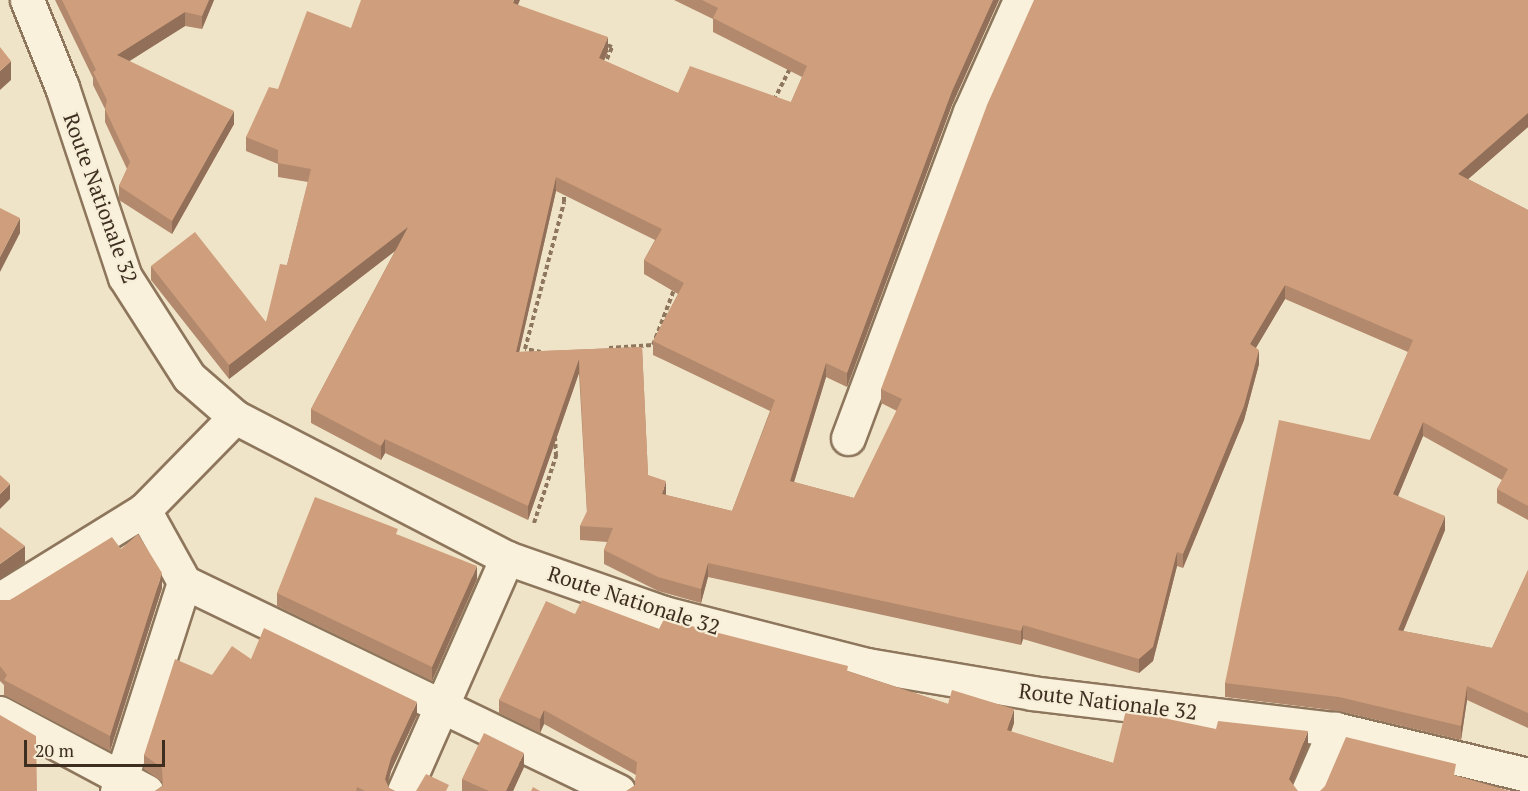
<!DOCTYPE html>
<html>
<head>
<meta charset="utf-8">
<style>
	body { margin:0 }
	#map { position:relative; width:1528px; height:791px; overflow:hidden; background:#f0e4c8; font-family:"PT Serif",serif }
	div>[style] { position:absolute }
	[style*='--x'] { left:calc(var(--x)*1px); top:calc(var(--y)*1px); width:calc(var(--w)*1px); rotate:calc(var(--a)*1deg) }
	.path>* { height:4px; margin-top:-2px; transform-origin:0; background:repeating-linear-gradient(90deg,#8d765c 0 4.5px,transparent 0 7.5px) }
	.roads { filter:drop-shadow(2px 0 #8d765c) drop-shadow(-2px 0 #8d765c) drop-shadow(0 2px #8d765c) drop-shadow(0 -2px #8d765c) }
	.street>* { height:33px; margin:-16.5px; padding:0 16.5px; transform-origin:16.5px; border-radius:16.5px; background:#faf1dc }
	.secondary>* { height:33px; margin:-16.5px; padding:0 16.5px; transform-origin:16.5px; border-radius:16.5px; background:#faf1dc }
	.wall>* { inset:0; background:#b2896c }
	.shaded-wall>* { inset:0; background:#916f58 }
	.building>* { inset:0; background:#cf9f7d }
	span { translate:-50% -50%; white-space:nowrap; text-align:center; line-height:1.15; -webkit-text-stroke:4.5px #f7eed8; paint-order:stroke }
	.street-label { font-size:21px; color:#3d2e20 }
	.scale { position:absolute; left:24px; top:740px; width:141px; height:27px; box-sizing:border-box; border:3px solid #3d2e20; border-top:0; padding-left:8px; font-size:18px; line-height:21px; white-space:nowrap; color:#3d2e20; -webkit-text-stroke:4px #f7eed8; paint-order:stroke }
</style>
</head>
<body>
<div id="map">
	<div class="path">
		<div style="--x:604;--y:66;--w:21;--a:-67"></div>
		<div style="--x:612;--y:47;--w:8;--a:-157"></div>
		<div style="--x:774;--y:100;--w:37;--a:-63"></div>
		<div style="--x:609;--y:348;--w:44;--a:-3.9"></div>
		<div style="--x:653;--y:345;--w:62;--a:-69.2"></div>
		<div style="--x:541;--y:352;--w:16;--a:-169"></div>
		<div style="--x:525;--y:349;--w:152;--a:-75.1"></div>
		<div style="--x:564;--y:202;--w:10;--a:-90"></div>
		<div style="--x:534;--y:523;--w:71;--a:-71.8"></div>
		<div style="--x:556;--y:456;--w:18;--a:-93"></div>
	</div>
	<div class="roads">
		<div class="street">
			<div style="--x:848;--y:438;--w:348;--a:-69.5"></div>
			<div style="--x:970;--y:112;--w:123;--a:-65.9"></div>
			<div style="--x:144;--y:510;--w:82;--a:60.9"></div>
			<div style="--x:184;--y:582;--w:482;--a:25.7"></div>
			<div style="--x:0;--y:599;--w:169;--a:-31.7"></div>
			<div style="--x:144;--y:510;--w:130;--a:-45.6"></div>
			<div style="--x:0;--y:713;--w:166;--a:28.1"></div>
			<div style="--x:117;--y:791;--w:219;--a:-72.2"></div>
			<div style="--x:404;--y:791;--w:255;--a:-66.2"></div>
			<div style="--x:1308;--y:791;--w:68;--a:-66.5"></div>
		</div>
		<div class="secondary">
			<div style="--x:27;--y:0;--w:94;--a:68.1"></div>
			<div style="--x:62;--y:87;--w:200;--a:71.7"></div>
			<div style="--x:125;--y:277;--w:119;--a:57.4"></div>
			<div style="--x:189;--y:377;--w:61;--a:41"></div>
			<div style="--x:235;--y:417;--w:306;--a:27.4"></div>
			<div style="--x:507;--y:558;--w:166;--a:19.3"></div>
			<div style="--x:664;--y:613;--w:210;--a:14.4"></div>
			<div style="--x:867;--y:665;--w:167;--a:9.6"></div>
			<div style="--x:1032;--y:693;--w:305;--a:6.8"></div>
			<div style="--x:1335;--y:729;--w:198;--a:13.4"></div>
		</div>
	</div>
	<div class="wall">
		<div style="clip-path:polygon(55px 0,214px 0,202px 29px,185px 26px,129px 61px,234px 124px,172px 234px,119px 200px,119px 186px,127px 169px,105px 122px,105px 109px,93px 85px,93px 78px)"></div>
		<div style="clip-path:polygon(evenodd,674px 0,999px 0,952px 105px,847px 387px,826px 377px,794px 482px,854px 498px,897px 411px,881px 403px,881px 389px,1528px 0,1528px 127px,1468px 179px,1528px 210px,1528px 520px,1497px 503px,1497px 489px,1502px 480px,1423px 436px,1398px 496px,1445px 530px,1403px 631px,1492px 648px,1528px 570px,1528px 728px,1467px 700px,1461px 740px,1339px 711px,1225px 697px,1225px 683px,1370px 440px,1408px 352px,1285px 299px,1256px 347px,1259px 364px,1244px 420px,1183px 568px,1177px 566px,1153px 661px,1139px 673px,1023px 639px,1021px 645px,708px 577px,701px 603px,658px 591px,604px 564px,604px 550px,607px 542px,580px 540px,580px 526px,587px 513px,579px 373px,528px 520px,385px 453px,381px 460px,311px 423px,311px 409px,395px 251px,229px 379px,151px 280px,151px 266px,266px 322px,287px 265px,308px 182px,278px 177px,278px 164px,246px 151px,246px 137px,278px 89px,351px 28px,518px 5px,608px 51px,604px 61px,678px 93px,791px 102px,802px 77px,713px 32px,713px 19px,674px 0,556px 191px,655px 240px,644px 260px,644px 274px,678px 294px,653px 341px,653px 355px,770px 411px,732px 511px,666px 495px,648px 475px,642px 347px,519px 352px,556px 191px)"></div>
		<div style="clip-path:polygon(398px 535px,477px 579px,432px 681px,277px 606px,277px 593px)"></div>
		<div style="clip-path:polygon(121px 549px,162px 588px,110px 751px,4px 695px,4px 685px,0 681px,0 600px,10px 600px)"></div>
		<div style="clip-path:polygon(575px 614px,659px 629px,848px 671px,948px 704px,1014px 723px,1011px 732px,1113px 763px,1216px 729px,1308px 745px,1293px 784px,635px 785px,636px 775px,544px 724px,540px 733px,499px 713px,499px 700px)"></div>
		<div style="clip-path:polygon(251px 659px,417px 715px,391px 771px,387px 785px,389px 788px,395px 791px,155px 791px,162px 786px,162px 782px,144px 769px,144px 755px,212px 675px)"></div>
		<div style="clip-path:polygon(524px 767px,513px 791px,462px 791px,462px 779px)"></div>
	</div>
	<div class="shaded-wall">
		<div style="clip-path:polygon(209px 0,214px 0,202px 29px,202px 16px)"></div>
		<div style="clip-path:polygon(514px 0,520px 0,513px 17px,513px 3px)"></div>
		<div style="clip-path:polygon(993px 0,999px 0,952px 105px,847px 387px,847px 373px,952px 91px)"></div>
		<div style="clip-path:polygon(185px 12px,185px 26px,117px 69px,117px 55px)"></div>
		<div style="clip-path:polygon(608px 37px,608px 51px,599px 72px,599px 58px)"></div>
		<div style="clip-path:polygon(11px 61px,11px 80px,0 90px,0 71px)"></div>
		<div style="clip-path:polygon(234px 111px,234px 124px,172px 234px,172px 221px)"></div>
		<div style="clip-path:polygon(1528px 113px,1528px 127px,1458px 188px,1458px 174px)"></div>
		<div style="clip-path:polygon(556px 177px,556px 191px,516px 366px,516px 352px)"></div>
		<div style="clip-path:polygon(20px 218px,20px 233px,0 272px,0 257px)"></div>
		<div style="clip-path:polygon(408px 227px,408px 241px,229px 379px,229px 365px)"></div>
		<div style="clip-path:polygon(1285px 285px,1285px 299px,1250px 358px,1250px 344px)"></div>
		<div style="clip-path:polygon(1259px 350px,1259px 364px,1244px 420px,1183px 568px,1183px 554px)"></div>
		<div style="clip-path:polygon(579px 359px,579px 373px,528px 520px,528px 506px)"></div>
		<div style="clip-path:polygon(826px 363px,826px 377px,790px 495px,790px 481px)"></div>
		<div style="clip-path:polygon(1423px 422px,1423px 436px,1393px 508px,1393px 494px)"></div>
		<div style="clip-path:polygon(385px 439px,385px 453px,381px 460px,381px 446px)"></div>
		<div style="clip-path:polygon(666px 481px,666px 495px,662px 494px)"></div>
		<div style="clip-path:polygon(10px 484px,10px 499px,0 509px,0 494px)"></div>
		<div style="clip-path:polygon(1445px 516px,1445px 530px,1398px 644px,1398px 630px)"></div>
		<div style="clip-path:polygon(25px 546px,25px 562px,0 579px,0 564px)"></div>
		<div style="clip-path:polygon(1177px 552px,1177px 566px,1153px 661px,1139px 673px,1139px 659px)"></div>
		<div style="clip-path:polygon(708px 563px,708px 577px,701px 603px,701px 589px)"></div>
		<div style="clip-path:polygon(477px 566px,477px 579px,432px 681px,432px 667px)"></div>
		<div style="clip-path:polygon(162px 573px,162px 588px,110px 751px,110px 736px)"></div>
		<div style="clip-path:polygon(1023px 625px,1023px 639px,1021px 645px,1021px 631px)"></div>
		<div style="clip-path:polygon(1467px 686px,1467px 700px,1461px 740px,1461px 726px)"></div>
		<div style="clip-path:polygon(417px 702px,417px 715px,391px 771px,386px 791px,385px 779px,391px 758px)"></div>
		<div style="clip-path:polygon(1014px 709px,1014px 723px,1007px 744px,1007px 730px)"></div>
		<div style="clip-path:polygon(544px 710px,544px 724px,540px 733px,540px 719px)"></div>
		<div style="clip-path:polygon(1308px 731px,1308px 745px,1290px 791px,1289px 779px)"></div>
		<div style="clip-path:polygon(524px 753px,524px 767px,513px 791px,506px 791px)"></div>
	</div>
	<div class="building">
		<div style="clip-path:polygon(62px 0,209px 0,202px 16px,185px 12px,117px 55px,234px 111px,172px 221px,119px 186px,130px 162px,105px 109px,107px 100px,93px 72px,96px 70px)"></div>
		<div style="clip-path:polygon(evenodd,361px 0,514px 0,513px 3px,608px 37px,599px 58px,678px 93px,690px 66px,791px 102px,807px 66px,713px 18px,718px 8px,702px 0,993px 0,952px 91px,847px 373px,826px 363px,790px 481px,854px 498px,902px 399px,881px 389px,987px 105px,1034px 0,1528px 0,1528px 113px,1458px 174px,1528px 210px,1528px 506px,1497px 489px,1508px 469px,1423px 422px,1393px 494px,1445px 516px,1398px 630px,1492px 648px,1528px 570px,1528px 713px,1467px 686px,1461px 726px,1339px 697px,1225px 683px,1279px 420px,1370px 440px,1413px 340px,1285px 285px,1250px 344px,1259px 350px,1244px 406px,1183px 554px,1177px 552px,1153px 647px,1139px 659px,1023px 625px,1021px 631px,708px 563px,701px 589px,658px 577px,604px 550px,613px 528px,580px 526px,587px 511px,579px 359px,528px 506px,385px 439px,381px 446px,311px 409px,408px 227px,229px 365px,151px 266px,195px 232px,266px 322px,280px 264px,287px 265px,311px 169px,278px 163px,278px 150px,246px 137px,269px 87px,278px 89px,307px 11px,351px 28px,361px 0,556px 177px,662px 229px,644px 260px,684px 283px,653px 341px,775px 400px,732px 511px,662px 494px,666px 481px,648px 475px,642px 347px,516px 352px,556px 177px)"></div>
		<div style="clip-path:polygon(0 47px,11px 61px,0 71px)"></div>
		<div style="clip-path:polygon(0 208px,20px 218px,0 257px)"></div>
		<div style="clip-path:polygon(0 475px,10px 484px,0 494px)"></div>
		<div style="clip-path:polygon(315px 497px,398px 529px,396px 534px,477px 566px,432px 667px,277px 593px)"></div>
		<div style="clip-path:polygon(0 527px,25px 546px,0 564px)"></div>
		<div style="clip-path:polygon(138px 534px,162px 573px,110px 736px,4px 680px,7px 675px,0 666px,0 600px,10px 600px,112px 537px,121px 549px)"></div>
		<div style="clip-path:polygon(582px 600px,659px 629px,664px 619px,848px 666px,847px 671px,948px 704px,952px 690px,1014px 709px,1007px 730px,1113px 763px,1126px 710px,1216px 729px,1218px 721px,1308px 731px,1289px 779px,1298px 791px,626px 791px,635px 785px,637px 762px,544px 710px,540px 719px,499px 700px,546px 601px,575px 614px)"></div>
		<div style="clip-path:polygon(264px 628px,417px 702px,391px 758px,385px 779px,389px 788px,395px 791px,365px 791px,357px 787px,356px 791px,155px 791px,163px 786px,162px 768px,144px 755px,175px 659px,212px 675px,232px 646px,251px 659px)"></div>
		<div style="clip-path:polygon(0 715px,36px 736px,37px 791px,0 791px)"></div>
		<div style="clip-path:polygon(484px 733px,524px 753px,506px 791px,489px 791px,462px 779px)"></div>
		<div style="clip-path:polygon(1346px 737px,1456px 764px,1454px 775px,1510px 791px,1320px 791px,1325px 786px)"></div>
		<div style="clip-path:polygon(426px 774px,449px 785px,446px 791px,416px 791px)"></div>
		<div style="clip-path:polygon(533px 787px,540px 791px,531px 791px)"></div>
	</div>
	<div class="street-label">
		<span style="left:101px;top:198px;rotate:70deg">Route Nationale 32</span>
		<span style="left:634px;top:600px;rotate:18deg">Route Nationale 32</span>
		<span style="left:1108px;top:701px;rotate:7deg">Route Nationale 32</span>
	</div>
	<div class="scale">20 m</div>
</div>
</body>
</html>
